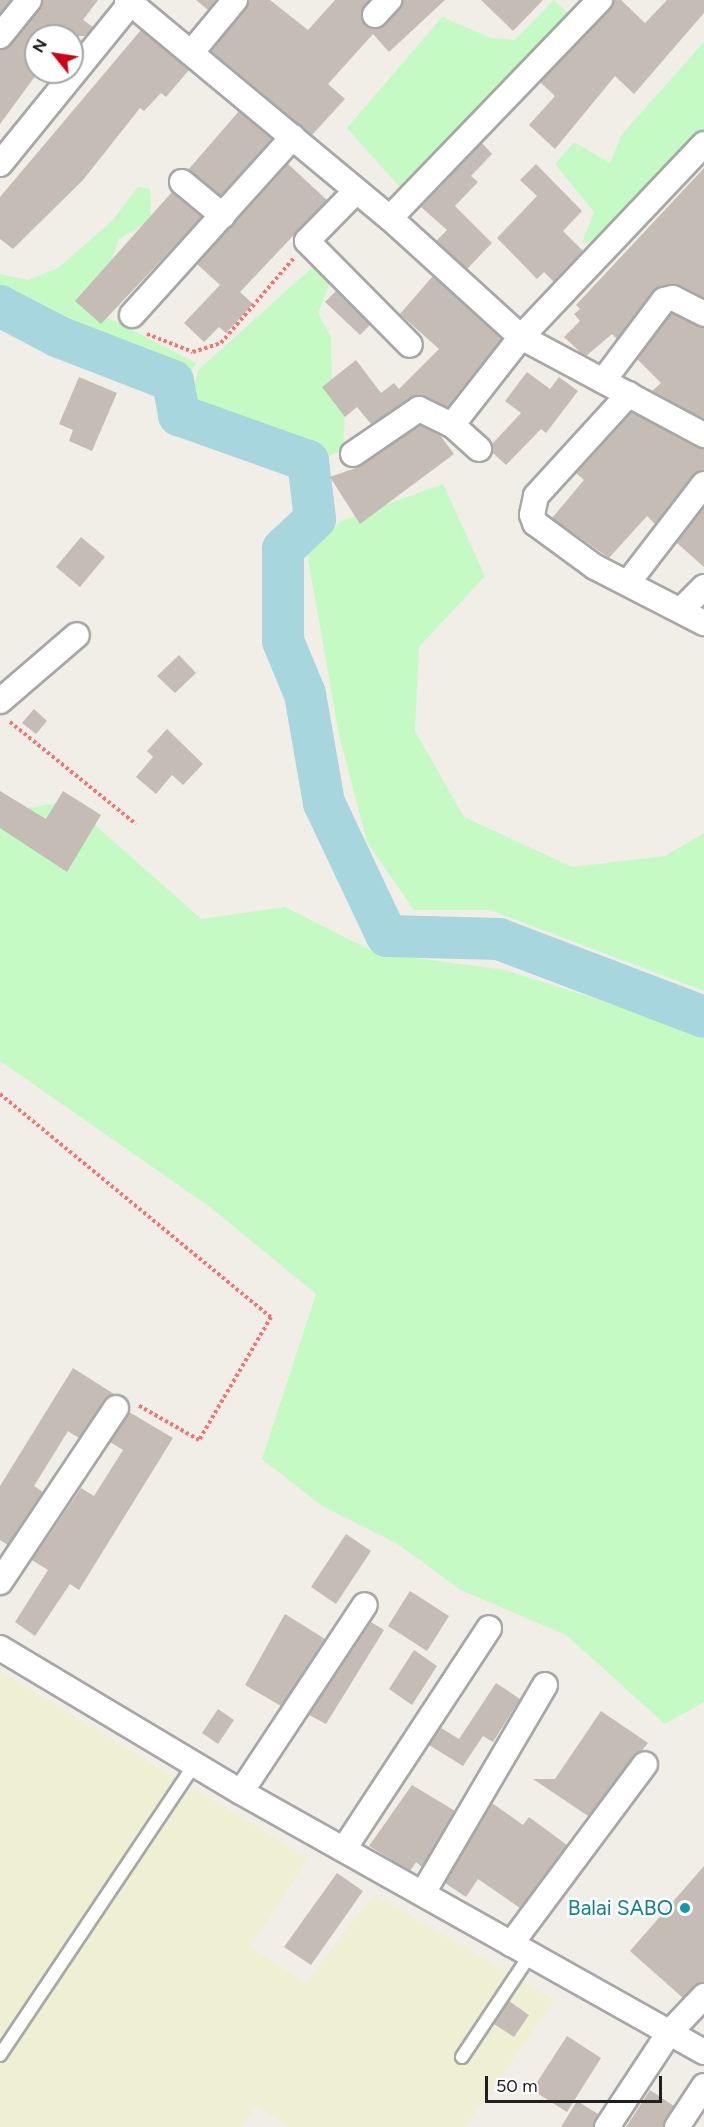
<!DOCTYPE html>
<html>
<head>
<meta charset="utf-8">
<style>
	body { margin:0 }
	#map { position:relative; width:704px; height:2127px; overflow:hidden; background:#f1ede7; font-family:Figtree,sans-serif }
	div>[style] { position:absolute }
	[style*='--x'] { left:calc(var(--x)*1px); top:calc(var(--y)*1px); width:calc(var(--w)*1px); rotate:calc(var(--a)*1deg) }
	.farmland>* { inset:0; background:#efefd3 }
	.park>* { inset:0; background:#c6fac5 }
	.river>* { height:42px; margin:-21px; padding:0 21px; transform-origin:21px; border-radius:21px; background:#a8d6de }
	.building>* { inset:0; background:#c6bcb6 }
	.path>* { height:4px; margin-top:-2px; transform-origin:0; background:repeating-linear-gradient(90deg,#fa716f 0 3px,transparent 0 6px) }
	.roads { filter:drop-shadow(2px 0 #a7a7a7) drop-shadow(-2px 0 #a7a7a7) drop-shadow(0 2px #a7a7a7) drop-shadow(0 -2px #a7a7a7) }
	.service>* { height:12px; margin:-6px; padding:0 6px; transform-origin:6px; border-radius:6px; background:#fff }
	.minor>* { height:24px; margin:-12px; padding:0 12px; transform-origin:12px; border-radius:12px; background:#fff }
	.dots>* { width:16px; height:16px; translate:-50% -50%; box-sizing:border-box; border:3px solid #fff; border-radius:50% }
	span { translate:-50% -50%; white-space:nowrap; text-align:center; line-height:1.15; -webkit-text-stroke:5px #fff; paint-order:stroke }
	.culture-label { font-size:21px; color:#0d838f }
	.right { translate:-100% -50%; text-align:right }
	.north { position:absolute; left:24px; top:24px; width:60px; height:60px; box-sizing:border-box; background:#fff; border:2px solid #a6a6a6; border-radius:50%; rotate:300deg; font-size:16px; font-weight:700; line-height:24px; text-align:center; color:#202020 }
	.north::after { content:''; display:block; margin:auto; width:21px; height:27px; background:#d00013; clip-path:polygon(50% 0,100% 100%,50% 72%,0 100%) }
	.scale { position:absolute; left:485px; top:2076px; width:177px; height:27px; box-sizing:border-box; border:3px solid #202020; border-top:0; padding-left:8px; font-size:18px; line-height:21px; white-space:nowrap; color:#202020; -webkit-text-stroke:4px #fff; paint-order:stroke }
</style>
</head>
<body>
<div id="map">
	<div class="farmland">
		<div style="clip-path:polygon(0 1671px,308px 1858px,251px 1947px,305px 1983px,374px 1894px,555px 2000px,465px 2127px,290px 2127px,256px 2106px,241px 2127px,0 2127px)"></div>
	</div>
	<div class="park">
		<div style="clip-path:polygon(554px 0,575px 20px,403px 191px,347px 128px,442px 17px,491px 38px,515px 40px)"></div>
		<div style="clip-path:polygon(704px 42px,704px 129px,622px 212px,601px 240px,582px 243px,594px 212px,555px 164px,574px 142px,610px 163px,622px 134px)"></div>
		<div style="clip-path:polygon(138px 187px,150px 189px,151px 220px,119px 239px,95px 311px,196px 363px,188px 380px,69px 331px,0 294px,0 274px,28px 280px,58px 268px,112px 221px)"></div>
		<div style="clip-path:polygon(314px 266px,330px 282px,318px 314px,331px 337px,332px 381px,345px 415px,343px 451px,328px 456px,189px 404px,199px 369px)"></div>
		<div style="clip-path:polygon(443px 484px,485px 576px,419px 647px,415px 731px,464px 817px,572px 867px,665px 856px,704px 833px,704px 991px,490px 910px,414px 910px,367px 842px,339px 735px,307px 553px,341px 521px)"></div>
		<div style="clip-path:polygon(68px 801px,201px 919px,285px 907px,376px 953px,506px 970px,704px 1034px,704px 1702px,665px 1724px,566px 1635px,461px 1590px,396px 1543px,322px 1506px,262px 1459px,316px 1294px,210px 1207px,0 1061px,0 813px)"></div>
	</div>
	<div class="river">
		<div style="--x:0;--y:306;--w:67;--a:27.7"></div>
		<div style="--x:59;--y:337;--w:122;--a:21.1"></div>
		<div style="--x:173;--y:381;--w:35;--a:80"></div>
		<div style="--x:179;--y:415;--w:137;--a:19.6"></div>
		<div style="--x:308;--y:461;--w:58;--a:83.1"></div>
		<div style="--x:315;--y:519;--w:44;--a:136.8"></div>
		<div style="--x:283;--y:549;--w:92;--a:90"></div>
		<div style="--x:283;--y:641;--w:57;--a:67.5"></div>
		<div style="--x:305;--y:694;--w:111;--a:80.1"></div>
		<div style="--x:324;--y:803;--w:147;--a:64.7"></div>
		<div style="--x:387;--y:936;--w:112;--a:1.5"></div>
		<div style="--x:499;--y:939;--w:219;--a:20.8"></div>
	</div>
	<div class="building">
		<div style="clip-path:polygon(0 0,11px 0,0 13px)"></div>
		<div style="clip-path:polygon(43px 0,98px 0,83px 20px,93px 27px,86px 36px,36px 36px,36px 75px,0 124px,0 50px,11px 45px)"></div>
		<div style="clip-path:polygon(196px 0,216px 0,208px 10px)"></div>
		<div style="clip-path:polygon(249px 0,270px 0,308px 30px,335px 0,370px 0,361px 19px,372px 29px,385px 25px,403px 0,445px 0,389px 52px,373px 34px,328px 84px,345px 99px,312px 135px,211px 51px)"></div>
		<div style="clip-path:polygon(481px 0,543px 0,513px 31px)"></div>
		<div style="clip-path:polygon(614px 0,621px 0,645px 23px,667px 0,704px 0,704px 13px,634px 94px,615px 76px,555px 149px,529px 125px,555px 96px,540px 82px)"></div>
		<div style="clip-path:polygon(141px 30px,189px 70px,166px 97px,161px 93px,144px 111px,140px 108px,83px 180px,13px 249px,0 239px,0 197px)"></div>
		<div style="clip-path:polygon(239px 111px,272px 139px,221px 196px,188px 170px)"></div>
		<div style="clip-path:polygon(482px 143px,492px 154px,471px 176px,478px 182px,455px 206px,492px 243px,467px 269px,436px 241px,447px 230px,421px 207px)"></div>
		<div style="clip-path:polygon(288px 164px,327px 200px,240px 292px,253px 304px,226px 333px,219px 327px,204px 342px,184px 323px,220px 285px,197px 264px)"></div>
		<div style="clip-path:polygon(536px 164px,582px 211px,563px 231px,583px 251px,554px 282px,544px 272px,537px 279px,497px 238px,537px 196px,520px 180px)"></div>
		<div style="clip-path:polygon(704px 168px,704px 298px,679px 285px,660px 286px,617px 339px,612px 334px,586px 356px,580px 352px,564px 337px,580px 321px,574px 314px,580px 309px,576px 305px)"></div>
		<div style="clip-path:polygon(172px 192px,202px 217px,101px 324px,75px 301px)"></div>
		<div style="clip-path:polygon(433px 276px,502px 339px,448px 407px,417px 395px,371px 424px,357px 407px,345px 417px,322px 387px,356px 360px,381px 393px,394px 383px,399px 389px,439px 349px,400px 314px)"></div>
		<div style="clip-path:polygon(336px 291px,370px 325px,360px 335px,325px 302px)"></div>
		<div style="clip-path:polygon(672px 313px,704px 328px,704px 419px,652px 391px,661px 383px,637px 359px)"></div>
		<div style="clip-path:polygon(527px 372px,550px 389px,559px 377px,578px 391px,546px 433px,541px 429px,506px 465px,493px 453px,492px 444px,521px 413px,505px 401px)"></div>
		<div style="clip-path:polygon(79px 377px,117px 393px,92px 451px,69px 441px,73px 430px,59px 424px)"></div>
		<div style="clip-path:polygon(632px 412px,704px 449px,704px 470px,693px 475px,655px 524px,647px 516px,609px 558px,552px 518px,584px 480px,576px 473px)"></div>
		<div style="clip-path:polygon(420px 425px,440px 435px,454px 454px,360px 524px,330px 477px,361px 466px)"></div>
		<div style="clip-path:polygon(704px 507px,704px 567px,677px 543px)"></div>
		<div style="clip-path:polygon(81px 537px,105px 557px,80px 587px,56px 567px)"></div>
		<div style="clip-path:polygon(179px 655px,196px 673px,175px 693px,157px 676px)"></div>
		<div style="clip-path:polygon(34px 709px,47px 721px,36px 734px,22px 723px)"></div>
		<div style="clip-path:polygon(167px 729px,203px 764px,183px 785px,172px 775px,156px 794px,136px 777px,153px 757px,147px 751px)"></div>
		<div style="clip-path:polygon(0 791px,46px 819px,63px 791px,101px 815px,67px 872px,0 828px)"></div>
		<div style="clip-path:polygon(73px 1368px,114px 1394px,79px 1438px,68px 1431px,34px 1486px,43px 1492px,8px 1545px,0 1540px,0 1486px)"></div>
		<div style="clip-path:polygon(129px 1412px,173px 1438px,79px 1590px,70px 1584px,35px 1636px,15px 1622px,48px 1570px,32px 1560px,81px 1488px,94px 1496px,123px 1450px,110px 1442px)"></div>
		<div style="clip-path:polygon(346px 1534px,371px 1551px,336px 1604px,311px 1587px)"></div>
		<div style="clip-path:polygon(410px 1591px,449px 1616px,427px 1651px,388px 1626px)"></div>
		<div style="clip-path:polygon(285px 1614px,325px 1639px,281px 1706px,245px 1685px)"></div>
		<div style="clip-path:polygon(371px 1622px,384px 1630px,326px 1724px,309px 1715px)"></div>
		<div style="clip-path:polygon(414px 1650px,437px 1666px,412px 1705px,389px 1689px)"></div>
		<div style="clip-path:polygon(496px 1683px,520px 1699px,493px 1742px,483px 1736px,463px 1766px,429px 1745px,441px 1728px,459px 1739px)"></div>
		<div style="clip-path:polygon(218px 1709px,234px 1720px,218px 1744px,202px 1733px)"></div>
		<div style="clip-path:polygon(601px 1711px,648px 1743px,588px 1816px,533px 1779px,555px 1779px)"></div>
		<div style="clip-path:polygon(412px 1785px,455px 1811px,422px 1867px,416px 1862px,410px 1871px,369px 1846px)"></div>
		<div style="clip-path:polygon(492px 1803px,523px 1825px,529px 1817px,567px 1845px,520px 1908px,478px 1879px,466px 1897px,445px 1883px)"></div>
		<div style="clip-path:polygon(704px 1866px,704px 1982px,683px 1998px,630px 1951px)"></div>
		<div style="clip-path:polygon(337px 1873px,363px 1891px,311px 1965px,284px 1947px)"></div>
		<div style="clip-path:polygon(509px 2001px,529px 2015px,514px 2037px,494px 2024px)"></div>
		<div style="clip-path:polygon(567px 2036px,601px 2058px,567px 2112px,532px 2090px)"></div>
		<div style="clip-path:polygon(650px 2090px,674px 2106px,663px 2127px,626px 2127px)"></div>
		<div style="clip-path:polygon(577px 2101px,598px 2114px,593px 2127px,561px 2127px)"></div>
	</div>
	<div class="path">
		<div style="--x:147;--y:334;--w:49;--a:21.4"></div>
		<div style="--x:193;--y:352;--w:29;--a:-18"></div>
		<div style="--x:221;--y:343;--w:111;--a:-49.4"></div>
		<div style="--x:10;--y:722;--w:162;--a:39"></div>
		<div style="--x:0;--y:1094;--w:351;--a:39.5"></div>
		<div style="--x:271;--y:1317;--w:143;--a:120.3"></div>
		<div style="--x:199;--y:1440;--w:70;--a:-150.2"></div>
	</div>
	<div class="roads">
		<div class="service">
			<div style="--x:0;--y:2055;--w:350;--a:-56.2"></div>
			<div style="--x:462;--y:2057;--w:123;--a:-56.3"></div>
		</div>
		<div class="minor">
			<div style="--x:127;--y:0;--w:342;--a:39.7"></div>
			<div style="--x:390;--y:218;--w:177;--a:42.3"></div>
			<div style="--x:521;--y:337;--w:208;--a:28.2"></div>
			<div style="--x:375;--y:15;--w:21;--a:-47"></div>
			<div style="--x:0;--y:36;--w:46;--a:-51.1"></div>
			<div style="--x:191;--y:53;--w:69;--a:-50.3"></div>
			<div style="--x:0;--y:164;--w:208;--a:-50.9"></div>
			<div style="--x:182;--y:182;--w:53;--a:39.7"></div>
			<div style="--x:356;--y:191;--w:70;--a:134.4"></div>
			<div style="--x:307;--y:241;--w:146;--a:45.3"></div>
			<div style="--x:390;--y:218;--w:303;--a:-46.1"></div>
			<div style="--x:132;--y:315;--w:240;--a:-47.9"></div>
			<div style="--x:603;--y:381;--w:101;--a:-53"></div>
			<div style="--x:664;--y:300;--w:9;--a:-13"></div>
			<div style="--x:673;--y:298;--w:35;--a:27"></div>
			<div style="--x:629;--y:394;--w:138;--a:132.4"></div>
			<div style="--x:536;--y:496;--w:19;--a:102"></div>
			<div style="--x:532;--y:515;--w:9;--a:69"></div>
			<div style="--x:535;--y:523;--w:74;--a:36.3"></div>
			<div style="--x:595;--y:567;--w:123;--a:27.2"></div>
			<div style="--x:479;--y:449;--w:36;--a:-138"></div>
			<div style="--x:452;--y:425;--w:112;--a:-51.9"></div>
			<div style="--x:521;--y:337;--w:266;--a:-46.5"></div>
			<div style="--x:353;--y:454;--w:80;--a:-34.3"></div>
			<div style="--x:419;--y:409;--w:37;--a:26"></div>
			<div style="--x:630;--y:580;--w:121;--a:-52.4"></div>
			<div style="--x:682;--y:609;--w:31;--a:-45"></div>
			<div style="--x:0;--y:701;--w:101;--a:-40.6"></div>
			<div style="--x:0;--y:1582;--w:209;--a:-56.3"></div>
			<div style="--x:0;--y:1648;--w:281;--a:30.9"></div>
			<div style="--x:241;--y:1792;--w:531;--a:29.32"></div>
			<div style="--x:241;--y:1792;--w:224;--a:-56.5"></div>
			<div style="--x:344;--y:1849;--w:264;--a:-56.7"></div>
			<div style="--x:423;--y:1893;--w:241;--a:-59.6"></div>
			<div style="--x:511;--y:1944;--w:224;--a:-53.3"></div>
			<div style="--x:607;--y:2127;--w:113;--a:-56.6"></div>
			<div style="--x:669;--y:2033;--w:51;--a:-46.6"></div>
			<div style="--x:677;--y:2127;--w:49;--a:-56.6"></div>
		</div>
	</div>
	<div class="dots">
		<div style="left:685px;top:1908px;background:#0f9aa8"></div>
	</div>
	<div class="culture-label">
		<span class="right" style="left:673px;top:1908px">Balai SABO</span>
	</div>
	<div class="north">N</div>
	<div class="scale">50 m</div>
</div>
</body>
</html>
